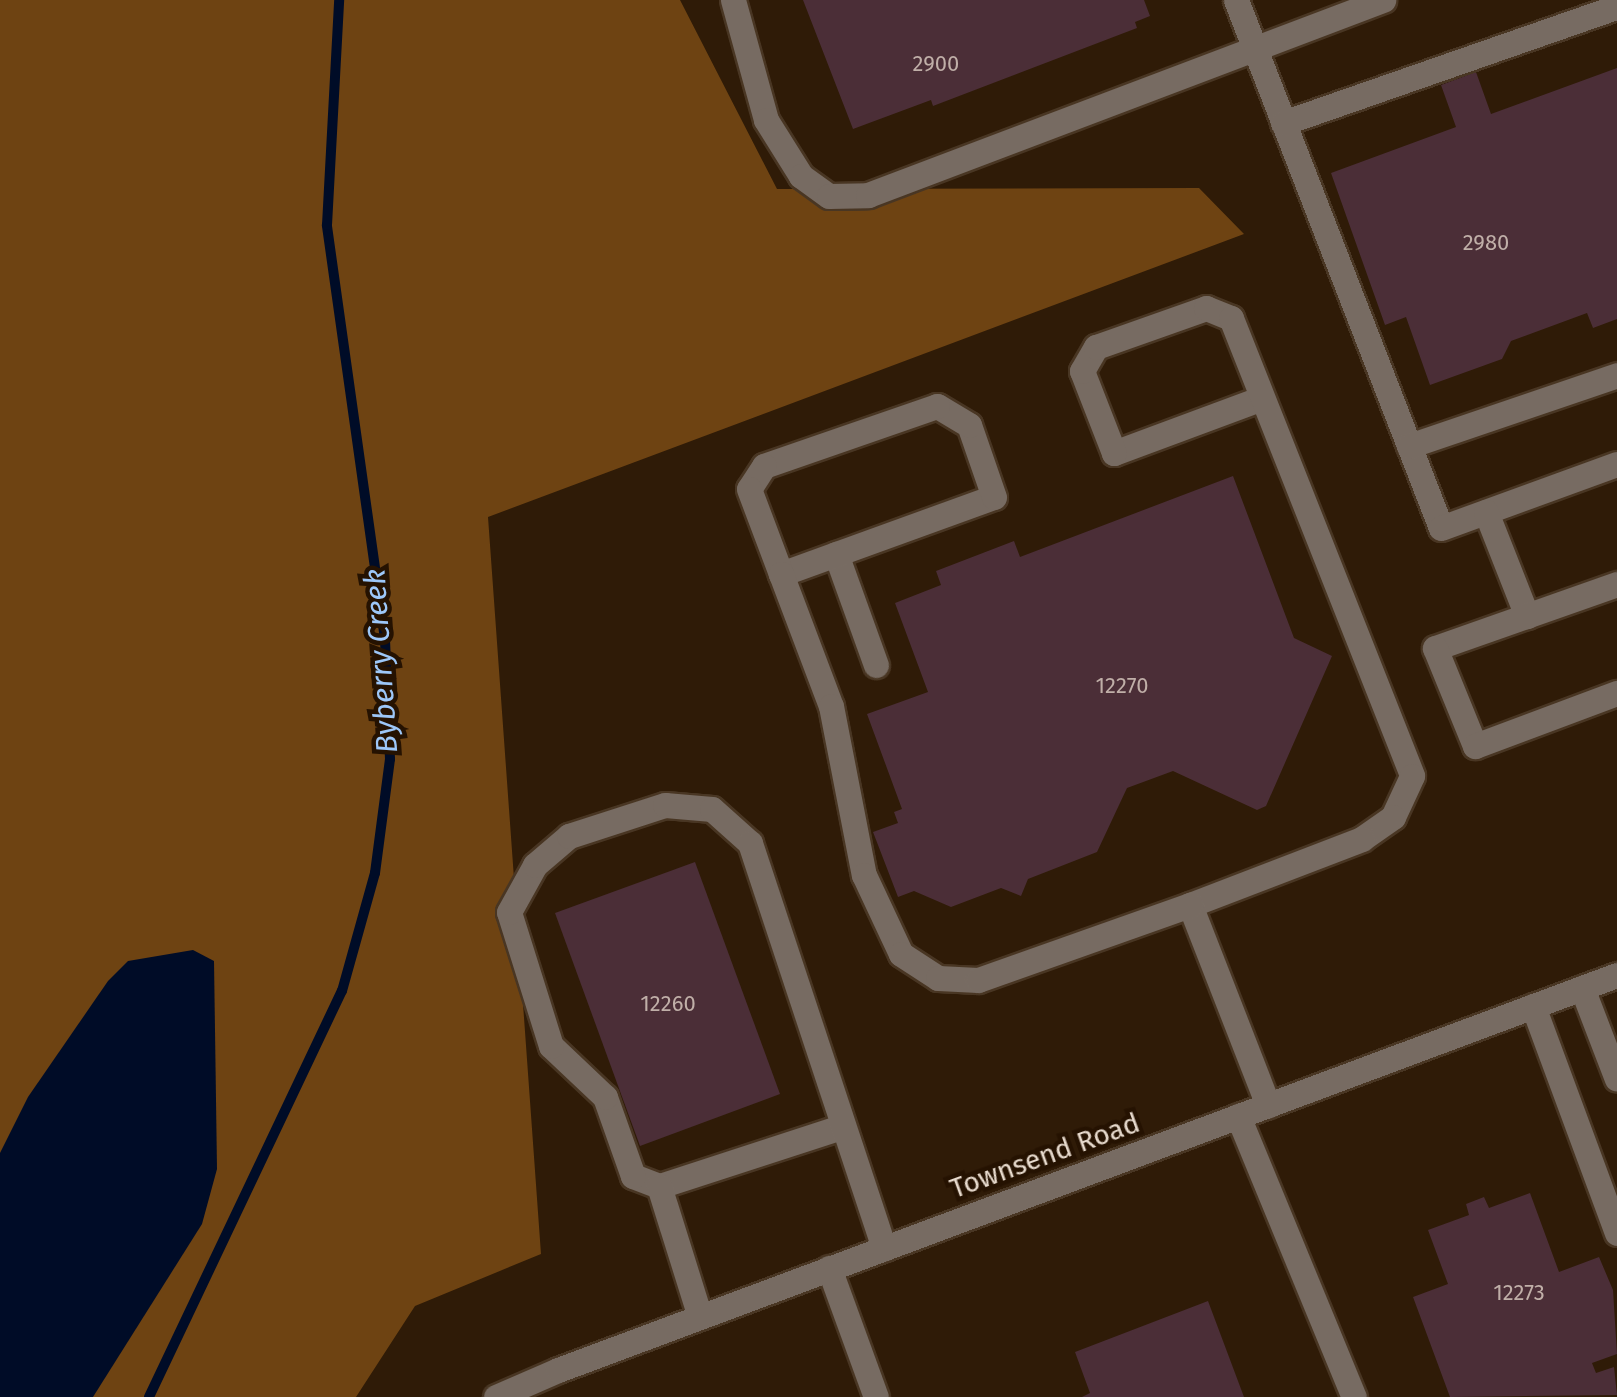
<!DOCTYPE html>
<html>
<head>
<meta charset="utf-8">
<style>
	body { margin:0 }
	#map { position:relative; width:1617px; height:1397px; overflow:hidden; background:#2f1b07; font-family:"Fira Sans",sans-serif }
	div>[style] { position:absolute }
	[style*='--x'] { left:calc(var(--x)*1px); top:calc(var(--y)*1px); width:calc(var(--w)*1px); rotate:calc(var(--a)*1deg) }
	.forest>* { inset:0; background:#6e4312 }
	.water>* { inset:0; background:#000c27 }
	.stream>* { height:10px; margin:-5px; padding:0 5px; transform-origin:5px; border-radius:5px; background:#000c27 }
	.building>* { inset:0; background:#4b2e37 }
	.roads { filter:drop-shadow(2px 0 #493623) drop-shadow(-2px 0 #493623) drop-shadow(0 2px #493623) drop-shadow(0 -2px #493623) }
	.minor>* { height:25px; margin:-12.5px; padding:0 12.5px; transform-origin:12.5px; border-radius:12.5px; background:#776b62 }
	span { translate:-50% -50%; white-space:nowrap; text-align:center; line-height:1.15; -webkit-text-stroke:9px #251201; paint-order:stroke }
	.number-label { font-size:22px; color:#c0afa8 }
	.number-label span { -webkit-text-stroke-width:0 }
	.street-label { font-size:28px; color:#e7dacd }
	.water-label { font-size:30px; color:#9dc7f8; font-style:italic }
</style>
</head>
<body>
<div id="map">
	<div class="forest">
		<div style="clip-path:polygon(0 0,680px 0,777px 189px,1199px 188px,1244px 234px,488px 517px,541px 1254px,415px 1306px,356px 1397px,0 1397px)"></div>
	</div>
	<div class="water">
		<div style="clip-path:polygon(193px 950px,214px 961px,217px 1169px,202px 1224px,93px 1397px,0 1397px,0 1153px,28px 1097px,108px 981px,128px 961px)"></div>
	</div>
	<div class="stream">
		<div style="--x:149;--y:1397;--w:450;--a:-64.6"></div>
		<div style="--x:342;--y:991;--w:123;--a:-74.4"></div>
		<div style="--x:375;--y:873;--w:115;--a:-82.5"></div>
		<div style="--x:390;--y:759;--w:120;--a:-92.4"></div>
		<div style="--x:385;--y:639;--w:418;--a:-98"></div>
		<div style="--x:327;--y:225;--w:225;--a:-86.9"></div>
	</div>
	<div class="building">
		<div style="clip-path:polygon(803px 0,1144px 0,1150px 16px,1135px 22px,1137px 28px,933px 106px,931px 100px,853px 129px)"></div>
		<div style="clip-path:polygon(1617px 68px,1617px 319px,1593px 328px,1587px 313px,1511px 341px,1502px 359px,1430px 385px,1406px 317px,1385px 325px,1331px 173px,1456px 127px,1441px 85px,1476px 72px,1491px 114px)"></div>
		<div style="clip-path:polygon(1233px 476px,1294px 638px,1332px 656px,1266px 806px,1257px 810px,1173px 771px,1127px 788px,1097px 852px,1028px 879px,1021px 896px,1001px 888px,951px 907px,914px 891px,898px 897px,873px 832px,898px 823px,894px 812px,902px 809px,867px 714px,928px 692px,895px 603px,941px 585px,936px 571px,1014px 541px,1020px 557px)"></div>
		<div style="clip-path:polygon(695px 862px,780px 1094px,640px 1146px,555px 913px)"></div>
		<div style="clip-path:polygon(1530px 1193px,1559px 1272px,1599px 1257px,1613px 1290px,1617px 1354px,1592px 1363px,1596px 1373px,1614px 1367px,1617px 1395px,1450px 1397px,1413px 1297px,1448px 1284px,1428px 1230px,1469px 1215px,1466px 1204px,1484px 1197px,1489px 1208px)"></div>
		<div style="clip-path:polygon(1208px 1301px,1244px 1397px,1082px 1397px,1090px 1393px,1075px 1352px)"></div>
	</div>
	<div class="roads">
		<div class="minor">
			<div style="--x:733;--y:0;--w:124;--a:74.6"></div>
			<div style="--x:766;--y:120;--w:66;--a:58"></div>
			<div style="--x:801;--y:176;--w:34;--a:36"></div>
			<div style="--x:829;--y:196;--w:39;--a:-1"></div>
			<div style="--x:868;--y:195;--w:551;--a:-20.74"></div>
			<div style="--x:1236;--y:0;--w:566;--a:68.78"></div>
			<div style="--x:1441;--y:528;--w:187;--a:-20"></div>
			<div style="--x:1283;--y:123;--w:354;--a:-19.2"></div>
			<div style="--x:1262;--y:398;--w:158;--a:159.6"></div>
			<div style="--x:1114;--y:453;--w:88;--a:-111.3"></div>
			<div style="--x:1082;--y:371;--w:28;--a:-60"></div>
			<div style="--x:1096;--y:347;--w:117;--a:-19.5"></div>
			<div style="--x:1206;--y:308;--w:27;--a:22"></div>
			<div style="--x:1231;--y:318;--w:492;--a:68.4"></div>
			<div style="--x:1412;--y:776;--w:45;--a:114.9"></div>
			<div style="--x:1393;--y:817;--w:38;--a:145"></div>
			<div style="--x:1362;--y:839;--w:184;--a:159"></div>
			<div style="--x:1190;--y:905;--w:215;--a:68.7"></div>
			<div style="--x:1409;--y:446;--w:220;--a:-18.8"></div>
			<div style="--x:1486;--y:512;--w:112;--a:68.5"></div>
			<div style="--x:836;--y:554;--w:118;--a:70.2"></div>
			<div style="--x:781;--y:574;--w:226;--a:-19.9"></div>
			<div style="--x:994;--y:497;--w:76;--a:-109.1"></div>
			<div style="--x:969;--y:425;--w:37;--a:-149"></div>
			<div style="--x:937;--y:406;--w:183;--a:160.9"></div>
			<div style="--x:764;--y:466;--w:27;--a:123"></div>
			<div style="--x:749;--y:489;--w:91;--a:69.4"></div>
			<div style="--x:781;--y:574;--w:141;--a:69.3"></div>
			<div style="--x:831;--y:706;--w:172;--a:79"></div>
			<div style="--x:864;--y:875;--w:87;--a:64.9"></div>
			<div style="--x:901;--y:954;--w:44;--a:33"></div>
			<div style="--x:938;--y:978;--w:40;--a:2.9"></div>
			<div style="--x:978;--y:980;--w:225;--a:-19.5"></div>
			<div style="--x:1617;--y:584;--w:193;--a:160.6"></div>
			<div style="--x:1435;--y:648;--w:106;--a:67.8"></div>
			<div style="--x:1475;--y:746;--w:152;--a:-20.5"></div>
			<div style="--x:1582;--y:988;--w:97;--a:69"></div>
			<div style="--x:1533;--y:1006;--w:242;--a:69.7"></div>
			<div style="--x:1238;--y:1116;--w:304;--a:67.6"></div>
			<div style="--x:841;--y:1127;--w:191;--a:162"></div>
			<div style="--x:659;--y:1186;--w:28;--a:-159"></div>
			<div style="--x:633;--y:1176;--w:84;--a:-109.5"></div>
			<div style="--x:605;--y:1097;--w:74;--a:-136.6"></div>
			<div style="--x:551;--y:1046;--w:140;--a:-107.4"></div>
			<div style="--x:509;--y:912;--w:54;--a:-61"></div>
			<div style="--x:535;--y:865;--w:45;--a:-40.5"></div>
			<div style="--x:569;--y:836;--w:101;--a:-17.9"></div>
			<div style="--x:665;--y:805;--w:47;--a:4.9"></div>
			<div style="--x:712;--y:809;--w:51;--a:41.8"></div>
			<div style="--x:750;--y:843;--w:427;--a:71.7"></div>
			<div style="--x:659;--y:1186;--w:137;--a:72.6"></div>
			<div style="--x:829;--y:1268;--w:137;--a:70"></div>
			<div style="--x:496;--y:1397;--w:68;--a:-23.5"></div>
			<div style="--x:558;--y:1370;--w:1130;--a:-20.46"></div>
		</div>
	</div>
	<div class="number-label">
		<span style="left:936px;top:64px">2900</span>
		<span style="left:1486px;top:243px">2980</span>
		<span style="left:1122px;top:686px">12270</span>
		<span style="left:668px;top:1004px">12260</span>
		<span style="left:1519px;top:1293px">12273</span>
	</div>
	<div class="street-label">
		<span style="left:1045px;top:1156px;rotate:-20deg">Townsend Road</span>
	</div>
	<div class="water-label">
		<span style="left:381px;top:661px;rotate:-94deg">Byberry Creek</span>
	</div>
</div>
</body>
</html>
